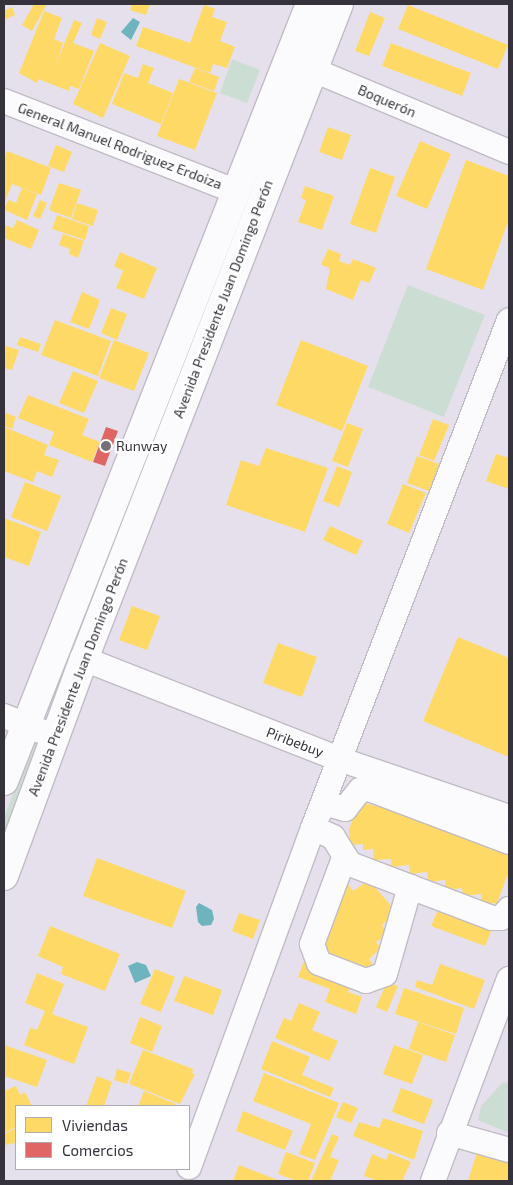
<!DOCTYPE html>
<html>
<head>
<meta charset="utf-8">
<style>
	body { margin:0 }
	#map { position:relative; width:513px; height:1185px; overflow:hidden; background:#e6e0ed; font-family:"Exo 2",sans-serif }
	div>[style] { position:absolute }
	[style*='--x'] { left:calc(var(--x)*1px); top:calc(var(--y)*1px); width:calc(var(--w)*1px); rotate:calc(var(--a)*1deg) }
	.green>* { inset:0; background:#ccded3 }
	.water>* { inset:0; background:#6eb4be }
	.homes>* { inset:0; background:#ffd966 }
	.shops>* { inset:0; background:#e06666 }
	.roads { filter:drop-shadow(1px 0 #c0bbc5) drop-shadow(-1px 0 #c0bbc5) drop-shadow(0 1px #c0bbc5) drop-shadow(0 -1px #c0bbc5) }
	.minor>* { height:24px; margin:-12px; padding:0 12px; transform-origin:12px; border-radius:12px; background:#fbfafc }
	.major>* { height:28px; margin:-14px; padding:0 14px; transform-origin:14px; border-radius:14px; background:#fbfafc }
	.dots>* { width:14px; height:14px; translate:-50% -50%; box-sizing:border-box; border:2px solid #fff; border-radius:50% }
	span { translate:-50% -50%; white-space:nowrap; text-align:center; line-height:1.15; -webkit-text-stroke:5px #fff; paint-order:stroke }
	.street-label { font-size:14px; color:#36323b }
	.poi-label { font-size:14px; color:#36323b }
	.left { translate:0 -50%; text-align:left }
	.frame { position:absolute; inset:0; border:5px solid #36323b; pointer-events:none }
	.legend { position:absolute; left:15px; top:1105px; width:175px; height:65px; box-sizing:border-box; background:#fff; border:1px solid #afadb1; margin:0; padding:6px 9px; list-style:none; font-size:15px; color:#36323b }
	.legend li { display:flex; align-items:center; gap:10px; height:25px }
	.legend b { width:25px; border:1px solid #afadb1 }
</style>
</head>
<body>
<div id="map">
	<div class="green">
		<div style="clip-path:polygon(232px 59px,260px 70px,247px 103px,220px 93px)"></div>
		<div style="clip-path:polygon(408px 285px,485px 315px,444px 417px,368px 387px)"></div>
		<div style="clip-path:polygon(37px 741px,37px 745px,4px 834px,4px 818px,32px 743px)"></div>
		<div style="clip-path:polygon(509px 1082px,509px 1133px,478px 1120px,481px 1106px,502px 1083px)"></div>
	</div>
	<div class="water">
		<div style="clip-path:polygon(133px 18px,140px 22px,131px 40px,121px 32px)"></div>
		<div style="clip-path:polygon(199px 903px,212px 910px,214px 919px,211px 925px,202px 926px,198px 922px,196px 907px)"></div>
		<div style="clip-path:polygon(137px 962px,146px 965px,151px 976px,135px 983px,128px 966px)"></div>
	</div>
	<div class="homes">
		<div style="clip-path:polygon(34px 4px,47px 4px,32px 31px,22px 25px)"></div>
		<div style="clip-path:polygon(132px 4px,150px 4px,146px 15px,130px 10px)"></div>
		<div style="clip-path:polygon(204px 5px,215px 9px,212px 17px,227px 22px,220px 41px,235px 47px,227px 68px,213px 64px,210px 73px,136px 46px,143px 27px,190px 43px)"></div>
		<div style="clip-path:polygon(408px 5px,508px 45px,498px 69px,398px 29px)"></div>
		<div style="clip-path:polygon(12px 7px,15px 15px,4px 20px,4px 11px)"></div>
		<div style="clip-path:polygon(44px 11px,62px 18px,54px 39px,63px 43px,56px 64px,74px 20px,82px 23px,73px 43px,94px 51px,79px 89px,70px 86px,69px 91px,38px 79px,37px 83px,19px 73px)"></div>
		<div style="clip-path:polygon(370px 12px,385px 18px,369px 56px,355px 51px)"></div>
		<div style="clip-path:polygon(97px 18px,107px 22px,100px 39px,91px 35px)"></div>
		<div style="clip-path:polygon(100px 43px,130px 56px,103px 118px,73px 104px)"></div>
		<div style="clip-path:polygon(391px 43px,471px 73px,462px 96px,382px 66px)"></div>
		<div style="clip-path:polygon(143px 64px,154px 68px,148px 83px,173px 93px,161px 124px,112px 104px,124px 73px,138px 78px)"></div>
		<div style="clip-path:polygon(195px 68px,219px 77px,214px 91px,189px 82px)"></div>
		<div style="clip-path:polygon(179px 79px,217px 93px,195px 150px,157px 136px)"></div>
		<div style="clip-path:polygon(328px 127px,351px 135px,342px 160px,319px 152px)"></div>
		<div style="clip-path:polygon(420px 141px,451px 154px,427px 209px,396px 196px)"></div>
		<div style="clip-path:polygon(56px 145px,72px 152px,64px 172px,48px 166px)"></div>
		<div style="clip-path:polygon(7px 151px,51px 168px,41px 195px,12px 184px,4px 204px,4px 160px)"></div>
		<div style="clip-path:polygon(466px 160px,509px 176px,509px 219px,483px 290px,426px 269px)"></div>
		<div style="clip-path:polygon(370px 168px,395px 177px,376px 233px,350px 224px)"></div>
		<div style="clip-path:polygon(59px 183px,81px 190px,71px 218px,49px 210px)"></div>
		<div style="clip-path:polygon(305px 186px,334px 196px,322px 230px,298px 222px,306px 200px,301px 198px)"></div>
		<div style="clip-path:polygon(22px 188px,37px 194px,27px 220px,4px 210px,8px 200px,16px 203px)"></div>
		<div style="clip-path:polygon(40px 200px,47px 203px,40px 219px,33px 216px)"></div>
		<div style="clip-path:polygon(77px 203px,98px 210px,93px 226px,72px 219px)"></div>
		<div style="clip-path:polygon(57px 215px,89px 226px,85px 240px,52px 229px)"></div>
		<div style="clip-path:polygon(17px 220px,39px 230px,31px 249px,4px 238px,4px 225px,13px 228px)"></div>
		<div style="clip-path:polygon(63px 234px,84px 241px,78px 258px,69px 254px,70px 249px,59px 245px)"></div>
		<div style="clip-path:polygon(328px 249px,341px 254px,339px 261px,350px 265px,353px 259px,376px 268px,369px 283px,361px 280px,353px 300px,326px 289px,330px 268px,321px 265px)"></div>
		<div style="clip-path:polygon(120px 252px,157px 268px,144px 299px,116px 288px,123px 271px,114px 266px)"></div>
		<div style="clip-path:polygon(82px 292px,100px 300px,89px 329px,70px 322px)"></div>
		<div style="clip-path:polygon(111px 308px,127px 314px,117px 340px,101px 333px)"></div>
		<div style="clip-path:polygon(55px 320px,111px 341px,98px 376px,41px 355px)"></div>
		<div style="clip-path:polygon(20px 337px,41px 344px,38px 352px,17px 345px)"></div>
		<div style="clip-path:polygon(114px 340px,149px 353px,134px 391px,99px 378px)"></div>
		<div style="clip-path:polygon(301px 340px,368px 366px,342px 431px,276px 405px)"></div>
		<div style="clip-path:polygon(6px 346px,19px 350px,12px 370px,4px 368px)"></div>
		<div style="clip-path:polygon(73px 371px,98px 381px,84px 413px,59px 403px)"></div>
		<div style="clip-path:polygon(28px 395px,89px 419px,82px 435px,100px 442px,92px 462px,49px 445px,54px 432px,18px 418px)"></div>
		<div style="clip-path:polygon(4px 412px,16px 417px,12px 429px,4px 426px)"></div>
		<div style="clip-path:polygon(433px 419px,449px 425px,434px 461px,419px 455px)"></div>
		<div style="clip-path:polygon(347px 423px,363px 429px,348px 467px,332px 461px)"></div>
		<div style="clip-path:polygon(4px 427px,48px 445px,44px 455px,59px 460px,52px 477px,37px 471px,33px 482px,4px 471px)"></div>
		<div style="clip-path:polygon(266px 448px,328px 468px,305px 532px,226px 505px,241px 460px,259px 466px)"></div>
		<div style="clip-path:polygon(496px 454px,509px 458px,509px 489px,486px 481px)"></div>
		<div style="clip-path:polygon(417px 456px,439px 464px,429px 491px,407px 483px)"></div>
		<div style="clip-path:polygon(337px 466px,352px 472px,339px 507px,323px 501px)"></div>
		<div style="clip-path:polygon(25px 482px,61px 496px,47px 531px,11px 517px)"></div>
		<div style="clip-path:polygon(403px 484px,426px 493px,409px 533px,387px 524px)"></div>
		<div style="clip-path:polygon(4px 518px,41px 532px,29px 566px,4px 557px)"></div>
		<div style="clip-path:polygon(330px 526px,363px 541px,356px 555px,323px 540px)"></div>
		<div style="clip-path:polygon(132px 606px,160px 616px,147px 650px,119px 640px)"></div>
		<div style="clip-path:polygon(458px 637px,509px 658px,509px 757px,423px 721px)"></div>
		<div style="clip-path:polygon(278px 643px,317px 657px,302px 697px,263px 683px)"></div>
		<div style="clip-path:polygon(360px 802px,454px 826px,454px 835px,472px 834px,473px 842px,489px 841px,489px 850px,508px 850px,509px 871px,497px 903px,482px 904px,481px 894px,463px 896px,462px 888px,446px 890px,445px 880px,428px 882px,427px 872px,410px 874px,409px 865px,392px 867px,391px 859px,374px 860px,373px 849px,363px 850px,363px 844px,350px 845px,349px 829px)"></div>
		<div style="clip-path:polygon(97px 858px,186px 891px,172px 928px,83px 896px)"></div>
		<div style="clip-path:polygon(369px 880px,397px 913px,382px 925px,388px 934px,376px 942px,381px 948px,369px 959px,375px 967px,361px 978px,315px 947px,329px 936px,324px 928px,335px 919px,329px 911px,334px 896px,348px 884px,353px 891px)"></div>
		<div style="clip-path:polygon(442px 901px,495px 922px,485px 946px,431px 926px)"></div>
		<div style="clip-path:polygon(239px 913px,260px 920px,253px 939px,232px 931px)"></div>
		<div style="clip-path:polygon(50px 926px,120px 954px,105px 991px,61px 974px,63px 967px,38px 956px)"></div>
		<div style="clip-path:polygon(304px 961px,353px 980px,348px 992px,362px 997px,356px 1014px,325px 1002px,330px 989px,298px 977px)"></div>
		<div style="clip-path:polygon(440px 964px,485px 980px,474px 1009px,415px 987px,417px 980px,432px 985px)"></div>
		<div style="clip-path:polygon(155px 969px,175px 977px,161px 1012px,140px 1004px)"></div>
		<div style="clip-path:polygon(37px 973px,64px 984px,52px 1014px,88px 1027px,74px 1064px,24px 1045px,30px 1028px,37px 1030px,45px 1011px,25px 1003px)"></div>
		<div style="clip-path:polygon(184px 976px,222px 990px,213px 1015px,174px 1001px)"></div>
		<div style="clip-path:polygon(387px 982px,398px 986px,387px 1012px,376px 1007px)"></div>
		<div style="clip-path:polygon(404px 988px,464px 1008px,456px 1034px,395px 1014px)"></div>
		<div style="clip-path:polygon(299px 1003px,320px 1012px,312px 1030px,338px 1041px,329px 1061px,275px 1038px,284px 1018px,291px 1021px)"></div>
		<div style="clip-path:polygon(140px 1017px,162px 1026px,152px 1052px,130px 1043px)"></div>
		<div style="clip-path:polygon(418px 1022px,455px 1035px,446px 1062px,409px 1049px)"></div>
		<div style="clip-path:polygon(272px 1041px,310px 1057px,302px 1075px,334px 1088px,330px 1097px,261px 1069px)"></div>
		<div style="clip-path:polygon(4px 1045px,47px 1060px,37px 1087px,4px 1076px)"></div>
		<div style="clip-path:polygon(394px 1045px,423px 1055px,412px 1084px,383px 1074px)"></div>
		<div style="clip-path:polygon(143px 1050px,193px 1069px,192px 1073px,195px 1074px,180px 1104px,129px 1084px)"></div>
		<div style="clip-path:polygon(117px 1069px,131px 1073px,127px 1084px,114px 1080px)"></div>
		<div style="clip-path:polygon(264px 1073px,339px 1103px,315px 1160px,299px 1154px,311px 1124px,253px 1101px)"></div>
		<div style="clip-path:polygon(97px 1076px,112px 1082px,104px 1106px,86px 1106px)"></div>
		<div style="clip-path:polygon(16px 1086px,20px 1095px,25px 1092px,32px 1106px,16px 1106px,16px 1127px,4px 1133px,4px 1091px)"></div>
		<div style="clip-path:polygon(401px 1088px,433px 1100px,424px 1124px,392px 1112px)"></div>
		<div style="clip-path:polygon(144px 1091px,176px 1104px,175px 1106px,138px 1106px)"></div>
		<div style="clip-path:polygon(343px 1102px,358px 1108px,351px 1123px,336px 1117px)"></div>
		<div style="clip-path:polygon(243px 1111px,293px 1131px,285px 1150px,236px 1131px)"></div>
		<div style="clip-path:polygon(383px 1118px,423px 1131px,414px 1160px,353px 1136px,359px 1122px,379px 1128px)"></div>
		<div style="clip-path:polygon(16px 1128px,16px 1143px,4px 1145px,4px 1134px)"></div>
		<div style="clip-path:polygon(332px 1134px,339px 1137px,330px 1157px,339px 1160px,330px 1181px,311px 1181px)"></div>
		<div style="clip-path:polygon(286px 1152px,315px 1163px,308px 1181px,297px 1181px,278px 1174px)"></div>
		<div style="clip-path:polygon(477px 1152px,509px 1161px,509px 1181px,468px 1181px)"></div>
		<div style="clip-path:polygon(389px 1153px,411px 1162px,402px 1181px,378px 1181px,364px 1176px,372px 1154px,386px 1160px)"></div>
		<div style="clip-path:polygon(239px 1165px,280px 1181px,233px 1181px)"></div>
	</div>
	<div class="shops">
		<div style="clip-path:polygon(106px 427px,118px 431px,105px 466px,93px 462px)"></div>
	</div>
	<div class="roads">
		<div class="minor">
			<div style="--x:304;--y:55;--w:16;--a:63"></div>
			<div style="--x:311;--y:69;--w:215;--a:22.7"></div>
			<div style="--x:4;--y:101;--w:248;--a:21.3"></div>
			<div style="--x:84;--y:659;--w:274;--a:21.4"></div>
			<div style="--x:339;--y:759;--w:180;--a:18.8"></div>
			<div style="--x:4;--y:716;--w:55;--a:22.4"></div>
			<div style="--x:323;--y:803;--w:23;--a:15"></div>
			<div style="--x:345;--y:809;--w:24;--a:-52"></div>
			<div style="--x:360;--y:790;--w:9;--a:-6"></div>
			<div style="--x:369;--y:789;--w:150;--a:20.7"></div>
			<div style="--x:313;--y:828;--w:22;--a:24"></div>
			<div style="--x:333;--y:837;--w:32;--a:58"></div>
			<div style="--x:350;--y:864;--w:152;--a:20.8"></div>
			<div style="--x:492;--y:918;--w:9;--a:0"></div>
			<div style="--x:501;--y:918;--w:12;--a:-48"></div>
			<div style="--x:344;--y:858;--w:92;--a:110.4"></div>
			<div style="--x:312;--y:944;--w:20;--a:70"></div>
			<div style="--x:319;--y:963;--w:50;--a:21"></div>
			<div style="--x:366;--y:981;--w:20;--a:-20"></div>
			<div style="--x:385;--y:974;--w:91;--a:-74"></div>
			<div style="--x:449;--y:1133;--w:62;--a:15.8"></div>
			<div style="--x:189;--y:1167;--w:361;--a:-69.9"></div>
			<div style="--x:313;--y:828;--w:544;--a:-68.9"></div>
			<div style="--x:433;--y:1181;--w:216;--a:-69.4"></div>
		</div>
		<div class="major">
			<div style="--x:4;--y:781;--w:835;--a:-68.5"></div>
			<div style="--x:4;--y:876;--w:231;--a:-69.8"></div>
			<div style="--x:84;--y:659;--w:703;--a:-68.73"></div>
		</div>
	</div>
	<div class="dots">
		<div style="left:106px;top:446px;background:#746f79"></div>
	</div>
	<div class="street-label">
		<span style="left:387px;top:101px;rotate:23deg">Boquerón</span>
		<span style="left:120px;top:146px;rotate:21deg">General Manuel Rodriguez Erdoiza</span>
		<span style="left:223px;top:299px;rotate:-69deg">Avenida Presidente Juan Domingo Perón</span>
		<span style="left:78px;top:677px;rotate:-69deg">Avenida Presidente Juan Domingo Perón</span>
		<span style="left:295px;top:742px;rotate:21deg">Piribebuy</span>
	</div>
	<div class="poi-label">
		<span class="left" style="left:116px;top:446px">Runway</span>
	</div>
	<div class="frame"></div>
	<ul class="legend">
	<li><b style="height:14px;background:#ffd966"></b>Viviendas</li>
	<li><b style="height:14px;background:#e06666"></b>Comercios</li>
	</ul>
</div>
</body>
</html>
